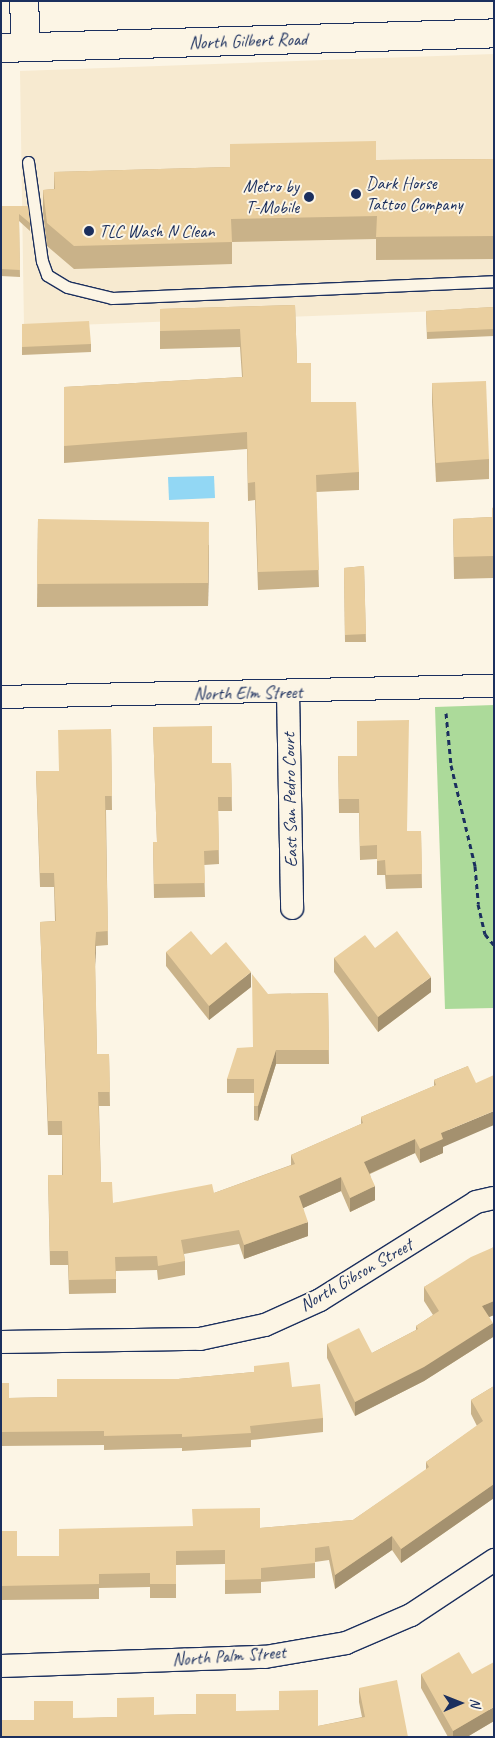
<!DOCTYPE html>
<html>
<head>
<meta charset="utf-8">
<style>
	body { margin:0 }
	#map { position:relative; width:495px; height:1738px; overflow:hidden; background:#fcf5e5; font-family:Caveat,sans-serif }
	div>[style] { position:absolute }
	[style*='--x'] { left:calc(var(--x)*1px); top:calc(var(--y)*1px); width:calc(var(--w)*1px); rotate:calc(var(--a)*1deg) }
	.built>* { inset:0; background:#f7ead0 }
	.green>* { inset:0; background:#acda9a }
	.water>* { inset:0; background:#92d7f4 }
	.path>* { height:3px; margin-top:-1.5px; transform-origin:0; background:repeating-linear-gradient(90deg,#1b2f5e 0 5px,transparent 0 9px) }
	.roads { filter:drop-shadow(1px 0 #1b2f5e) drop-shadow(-1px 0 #1b2f5e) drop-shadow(0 1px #1b2f5e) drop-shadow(0 -1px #1b2f5e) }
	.service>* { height:11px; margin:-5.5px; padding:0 5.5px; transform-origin:5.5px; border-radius:5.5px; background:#fcf5e5 }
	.minor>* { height:22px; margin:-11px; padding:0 11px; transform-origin:11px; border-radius:11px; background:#fcf5e5 }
	.primary>* { height:28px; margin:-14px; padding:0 14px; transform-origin:14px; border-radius:14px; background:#fcf5e5 }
	.wall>* { inset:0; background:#c9b289 }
	.shaded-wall>* { inset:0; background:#a4916f }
	.building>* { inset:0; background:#eacf9f }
	.dots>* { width:14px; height:14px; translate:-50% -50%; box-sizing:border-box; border:2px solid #fcf5e5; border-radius:50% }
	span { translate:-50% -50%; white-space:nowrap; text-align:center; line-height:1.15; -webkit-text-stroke:4px #fcf5e5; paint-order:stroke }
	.street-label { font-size:18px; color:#1b2f5e }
	.poi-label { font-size:18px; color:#1b2f5e }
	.left { translate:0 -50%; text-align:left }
	.right { translate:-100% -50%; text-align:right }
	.frame { position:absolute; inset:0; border:2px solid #1b2f5e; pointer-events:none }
	.north { position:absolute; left:435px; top:1678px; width:50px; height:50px; -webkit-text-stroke:4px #fcf5e5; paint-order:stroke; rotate:89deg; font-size:14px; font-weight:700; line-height:20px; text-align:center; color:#1b2f5e }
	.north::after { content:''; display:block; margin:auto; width:18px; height:22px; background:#1b2f5e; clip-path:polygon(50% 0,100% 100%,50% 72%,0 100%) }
</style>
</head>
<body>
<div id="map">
	<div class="built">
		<div style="clip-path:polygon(494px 54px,494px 309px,24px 327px,20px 71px)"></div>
	</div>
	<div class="green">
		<div style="clip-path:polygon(494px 705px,494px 1008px,445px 1009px,435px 707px)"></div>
	</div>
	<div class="water">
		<div style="clip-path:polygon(214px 476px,215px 498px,169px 500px,168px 477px)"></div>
	</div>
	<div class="path">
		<div style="--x:446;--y:713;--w:52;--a:84.5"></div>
		<div style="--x:451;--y:765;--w:104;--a:76.6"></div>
		<div style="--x:475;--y:866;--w:38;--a:85"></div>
		<div style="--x:478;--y:904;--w:31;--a:77"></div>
		<div style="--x:485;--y:934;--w:14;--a:51"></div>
	</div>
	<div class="roads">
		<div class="service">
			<div style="--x:28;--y:162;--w:100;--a:82"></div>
			<div style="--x:42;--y:261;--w:15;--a:70"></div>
			<div style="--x:47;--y:275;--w:23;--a:31"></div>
			<div style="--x:67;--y:287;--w:46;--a:13.7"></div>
			<div style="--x:112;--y:298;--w:382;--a:-2.5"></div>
		</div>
		<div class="minor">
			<div style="--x:288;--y:692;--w:216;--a:88.9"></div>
			<div style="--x:1;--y:697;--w:493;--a:-1.3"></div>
			<div style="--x:1;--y:1342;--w:199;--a:-0.9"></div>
			<div style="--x:200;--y:1339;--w:66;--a:-12.2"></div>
			<div style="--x:265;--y:1325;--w:60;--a:-24.4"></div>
			<div style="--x:320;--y:1300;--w:184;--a:-32.1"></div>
			<div style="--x:476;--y:1202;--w:18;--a:-13"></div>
			<div style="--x:1;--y:1666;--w:264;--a:-2"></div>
			<div style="--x:265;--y:1657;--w:82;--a:-9.8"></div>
			<div style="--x:346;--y:1643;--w:71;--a:-23.3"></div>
			<div style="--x:411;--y:1615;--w:100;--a:-33.5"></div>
		</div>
		<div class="primary">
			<div style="--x:24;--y:1;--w:45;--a:87.5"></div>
			<div style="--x:1;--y:48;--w:493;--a:-1.7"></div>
		</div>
	</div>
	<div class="wall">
		<div style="clip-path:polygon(494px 159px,494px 259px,376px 260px,376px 239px,232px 242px,232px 264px,74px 269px,47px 246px,43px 213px,43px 190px,54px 189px,54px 172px,230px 167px,376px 160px)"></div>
		<div style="clip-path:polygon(1px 206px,28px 206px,30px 223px,30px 231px,19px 221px,20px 277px,1px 276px)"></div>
		<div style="clip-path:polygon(295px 305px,297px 363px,311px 402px,359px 472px,359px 490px,316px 492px,319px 587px,258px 590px,255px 500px,248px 501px,247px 449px,64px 463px,64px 387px,242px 377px,240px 347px,160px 349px,160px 309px)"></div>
		<div style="clip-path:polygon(494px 307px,494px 336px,427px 339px,426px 311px)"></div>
		<div style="clip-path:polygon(22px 324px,91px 344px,91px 352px,22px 355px)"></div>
		<div style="clip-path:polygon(432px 383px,489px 459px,489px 479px,436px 482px,432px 402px)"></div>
		<div style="clip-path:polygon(494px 507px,494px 589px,493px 589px,493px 578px,454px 579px,453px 519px,492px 517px)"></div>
		<div style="clip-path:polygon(38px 519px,209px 545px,208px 606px,37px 607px)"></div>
		<div style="clip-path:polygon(364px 566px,366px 642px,345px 642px,344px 568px)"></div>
		<div style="clip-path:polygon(153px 727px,212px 763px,231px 763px,232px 811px,218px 811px,219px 864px,204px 865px,205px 897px,154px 898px,153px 842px,157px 842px)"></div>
		<div style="clip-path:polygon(111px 729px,112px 810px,106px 810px,108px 945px,96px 946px,95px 965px,97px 1054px,109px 1054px,110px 1106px,99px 1106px,101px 1182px,113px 1203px,214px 1193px,291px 1165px,291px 1155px,361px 1124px,361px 1117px,434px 1086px,434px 1080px,468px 1066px,443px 1147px,443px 1153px,420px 1163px,415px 1153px,370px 1174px,375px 1200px,350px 1212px,341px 1191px,303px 1208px,308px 1236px,244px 1259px,239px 1244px,184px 1254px,185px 1261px,185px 1275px,158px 1280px,157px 1270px,116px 1271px,116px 1293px,69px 1294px,68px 1265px,50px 1265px,48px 1175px,62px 1175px,62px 1135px,48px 1135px,40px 922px,55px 921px,54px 887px,40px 887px,36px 771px,59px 771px)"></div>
		<div style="clip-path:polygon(338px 756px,407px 831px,421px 831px,422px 888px,386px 889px,385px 875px,377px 875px,377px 859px,360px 860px,359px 813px,339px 813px)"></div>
		<div style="clip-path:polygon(375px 948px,431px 992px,378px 1032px,334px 972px,334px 958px)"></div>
		<div style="clip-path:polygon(166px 952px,211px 955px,251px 987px,209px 1020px,166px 966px)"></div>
		<div style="clip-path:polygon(328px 993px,329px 1064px,276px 1064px,258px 1121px,254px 1120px,254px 1093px,227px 1093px,227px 1079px,253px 1047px,268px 994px)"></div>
		<div style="clip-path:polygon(494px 1247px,494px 1315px,489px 1317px,493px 1337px,424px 1381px,355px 1416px,327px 1358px,327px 1344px,372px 1353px,416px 1330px,416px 1326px,433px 1315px,424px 1301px,424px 1287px)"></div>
		<div style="clip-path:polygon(254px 1366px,292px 1387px,323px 1418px,323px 1432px,251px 1440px,251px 1447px,182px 1451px,182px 1448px,104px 1450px,104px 1445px,1px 1446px,1px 1383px,9px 1398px,57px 1397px,178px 1379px,254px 1372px)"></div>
		<div style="clip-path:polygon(494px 1386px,494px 1498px,401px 1563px,392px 1550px,335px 1589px,329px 1560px,315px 1562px,315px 1578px,261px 1582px,261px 1593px,225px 1594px,225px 1564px,176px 1565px,176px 1598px,150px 1598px,150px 1587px,99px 1588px,99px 1599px,1px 1600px,1px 1531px,17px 1556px,59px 1556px,260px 1528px,353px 1520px,426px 1470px,426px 1462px,477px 1426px,471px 1414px,471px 1400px)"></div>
		<div style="clip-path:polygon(421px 1674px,472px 1674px,494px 1721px,467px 1737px,448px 1737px,421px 1688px)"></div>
		<div style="clip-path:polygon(359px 1688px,408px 1737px,34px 1720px,117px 1717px,154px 1715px,196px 1714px,236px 1711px,318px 1726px,362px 1717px,359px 1702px)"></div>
	</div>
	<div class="shaded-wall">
		<div style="clip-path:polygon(209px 522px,209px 545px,208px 606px,208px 583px)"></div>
		<div style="clip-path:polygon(96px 932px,96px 946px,95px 967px,95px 953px)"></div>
		<div style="clip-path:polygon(251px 972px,251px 987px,209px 1020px,209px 1006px)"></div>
		<div style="clip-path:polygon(431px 977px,431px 992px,378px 1032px,378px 1017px)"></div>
		<div style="clip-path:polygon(276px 1050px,276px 1064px,258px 1121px,258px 1106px)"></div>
		<div style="clip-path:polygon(494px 1111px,494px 1125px,443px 1147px,443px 1153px,420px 1163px,420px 1149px,441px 1133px)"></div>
		<div style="clip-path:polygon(415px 1139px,415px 1153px,364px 1176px,364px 1162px)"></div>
		<div style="clip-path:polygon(341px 1177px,341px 1191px,299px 1210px,299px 1196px)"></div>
		<div style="clip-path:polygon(375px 1186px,375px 1200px,350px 1212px,350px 1198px)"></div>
		<div style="clip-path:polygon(308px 1222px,308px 1236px,244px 1259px,244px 1245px)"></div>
		<div style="clip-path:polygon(494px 1301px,494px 1315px,482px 1320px,482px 1306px)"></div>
		<div style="clip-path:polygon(493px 1323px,493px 1337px,424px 1381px,355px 1416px,355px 1402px)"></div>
		<div style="clip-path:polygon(494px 1484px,494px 1498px,401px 1563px,401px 1549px)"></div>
		<div style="clip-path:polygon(392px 1536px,392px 1550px,335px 1589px,335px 1575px)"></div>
		<div style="clip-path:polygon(494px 1707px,494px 1721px,467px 1737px,453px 1737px,453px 1731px)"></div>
	</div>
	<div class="building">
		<div style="clip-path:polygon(376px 141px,376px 160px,494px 159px,494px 236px,376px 237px,377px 216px,231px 219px,232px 242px,74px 246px,47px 223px,43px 190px,55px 189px,54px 172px,230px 167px,230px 144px)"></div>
		<div style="clip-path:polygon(1px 206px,28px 206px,30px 223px,19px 214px,20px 270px,1px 269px)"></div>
		<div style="clip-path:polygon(295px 305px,297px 363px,311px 363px,311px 402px,356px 402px,359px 472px,316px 475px,319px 570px,258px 572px,255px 482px,248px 483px,247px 432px,64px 446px,64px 387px,243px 377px,240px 329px,160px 331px,160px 309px)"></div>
		<div style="clip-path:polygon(494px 307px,494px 329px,427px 332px,426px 311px)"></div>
		<div style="clip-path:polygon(89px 321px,91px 344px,22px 347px,22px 324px)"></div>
		<div style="clip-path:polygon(486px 381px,489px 459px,436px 463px,432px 383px)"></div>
		<div style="clip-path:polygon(494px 507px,494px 567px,493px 567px,493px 556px,454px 557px,453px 519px,492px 517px,492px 508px)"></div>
		<div style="clip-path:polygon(38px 519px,209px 522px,208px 583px,37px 584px)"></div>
		<div style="clip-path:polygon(364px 566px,366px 634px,345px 635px,344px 568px)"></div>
		<div style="clip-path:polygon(409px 720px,407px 831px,421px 831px,422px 874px,386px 875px,385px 860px,377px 861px,377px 845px,360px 846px,359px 799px,339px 799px,338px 756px,357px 756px,357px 721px)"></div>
		<div style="clip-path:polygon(212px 726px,212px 763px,231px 763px,232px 797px,218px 797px,219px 850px,204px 851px,205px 883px,154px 884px,153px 842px,157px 842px,153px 727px)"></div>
		<div style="clip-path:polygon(111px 729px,112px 796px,105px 796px,108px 931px,96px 932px,95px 953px,97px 1054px,109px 1054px,110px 1092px,98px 1092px,101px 1182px,112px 1182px,113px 1203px,212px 1184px,214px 1193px,295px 1164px,291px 1155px,363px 1123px,361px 1117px,436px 1085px,434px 1080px,468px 1066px,476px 1083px,494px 1075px,494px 1111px,441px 1133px,443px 1139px,420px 1149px,415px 1139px,364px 1162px,375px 1186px,350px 1198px,341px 1177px,299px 1196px,308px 1222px,244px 1245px,239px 1230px,181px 1240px,185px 1261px,158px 1266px,157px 1256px,115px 1257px,116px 1279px,69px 1280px,68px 1251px,50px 1251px,48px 1175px,63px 1175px,62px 1121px,48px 1121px,40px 922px,56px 921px,54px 873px,40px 873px,36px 771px,59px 771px,58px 730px)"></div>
		<div style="clip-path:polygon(191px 931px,211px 955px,226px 942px,251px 972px,209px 1006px,166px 952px)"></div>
		<div style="clip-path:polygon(397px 931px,431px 977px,378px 1017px,334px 958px,365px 935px,375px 948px)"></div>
		<div style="clip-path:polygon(252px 974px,268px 994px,328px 993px,329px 1050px,276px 1050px,258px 1106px,254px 1106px,254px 1079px,227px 1079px,237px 1048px,253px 1047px)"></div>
		<div style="clip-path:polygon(494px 1247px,494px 1301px,482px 1306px,493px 1323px,424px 1367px,355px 1402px,327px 1344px,359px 1328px,372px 1353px,418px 1329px,416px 1326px,439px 1311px,424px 1287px,471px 1257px)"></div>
		<div style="clip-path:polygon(289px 1362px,292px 1387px,320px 1384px,323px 1418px,250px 1426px,251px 1433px,182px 1437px,182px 1434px,104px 1436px,104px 1431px,1px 1432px,1px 1383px,9px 1383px,9px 1398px,57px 1397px,57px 1379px,178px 1379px,254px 1372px,254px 1366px)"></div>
		<div style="clip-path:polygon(494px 1386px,494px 1484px,401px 1549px,392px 1536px,335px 1575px,329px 1546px,315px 1548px,315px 1563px,261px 1568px,261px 1579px,225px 1580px,225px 1550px,176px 1551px,176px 1584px,150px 1584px,150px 1573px,99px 1574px,99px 1584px,1px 1586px,1px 1531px,17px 1531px,17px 1556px,59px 1556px,59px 1529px,193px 1526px,192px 1509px,260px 1508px,260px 1528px,353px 1520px,429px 1467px,426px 1462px,483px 1421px,471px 1400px)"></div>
		<div style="clip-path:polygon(459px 1652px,472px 1674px,494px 1662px,494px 1707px,453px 1731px,421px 1674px)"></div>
		<div style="clip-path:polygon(397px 1680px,408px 1737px,1px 1737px,1px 1720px,34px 1720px,34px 1701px,73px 1701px,73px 1718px,117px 1717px,117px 1698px,154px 1697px,154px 1715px,196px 1714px,196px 1694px,236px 1694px,236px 1711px,279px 1710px,279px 1691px,318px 1690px,318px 1726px,365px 1717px,359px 1688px)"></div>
	</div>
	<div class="dots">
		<div style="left:356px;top:194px;background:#1b2f5e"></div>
		<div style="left:309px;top:197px;background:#1b2f5e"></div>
		<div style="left:89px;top:231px;background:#1b2f5e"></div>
	</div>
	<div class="street-label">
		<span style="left:248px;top:41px;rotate:-2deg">North Gilbert Road</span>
		<span style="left:248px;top:693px;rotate:-1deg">North Elm Street</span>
		<span style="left:290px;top:800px;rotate:-91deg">East San Pedro Court</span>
		<span style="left:356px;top:1275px;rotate:-30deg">North Gibson Street</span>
		<span style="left:229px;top:1656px;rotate:-4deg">North Palm Street</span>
	</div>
	<div class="poi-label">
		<span class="left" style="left:366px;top:194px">Dark Horse<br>Tattoo Company</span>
		<span class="right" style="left:299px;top:197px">Metro by<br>T-Mobile</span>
		<span class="left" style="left:99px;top:231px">TLC Wash N Clean</span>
	</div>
	<div class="frame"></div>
	<div class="north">N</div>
</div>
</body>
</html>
